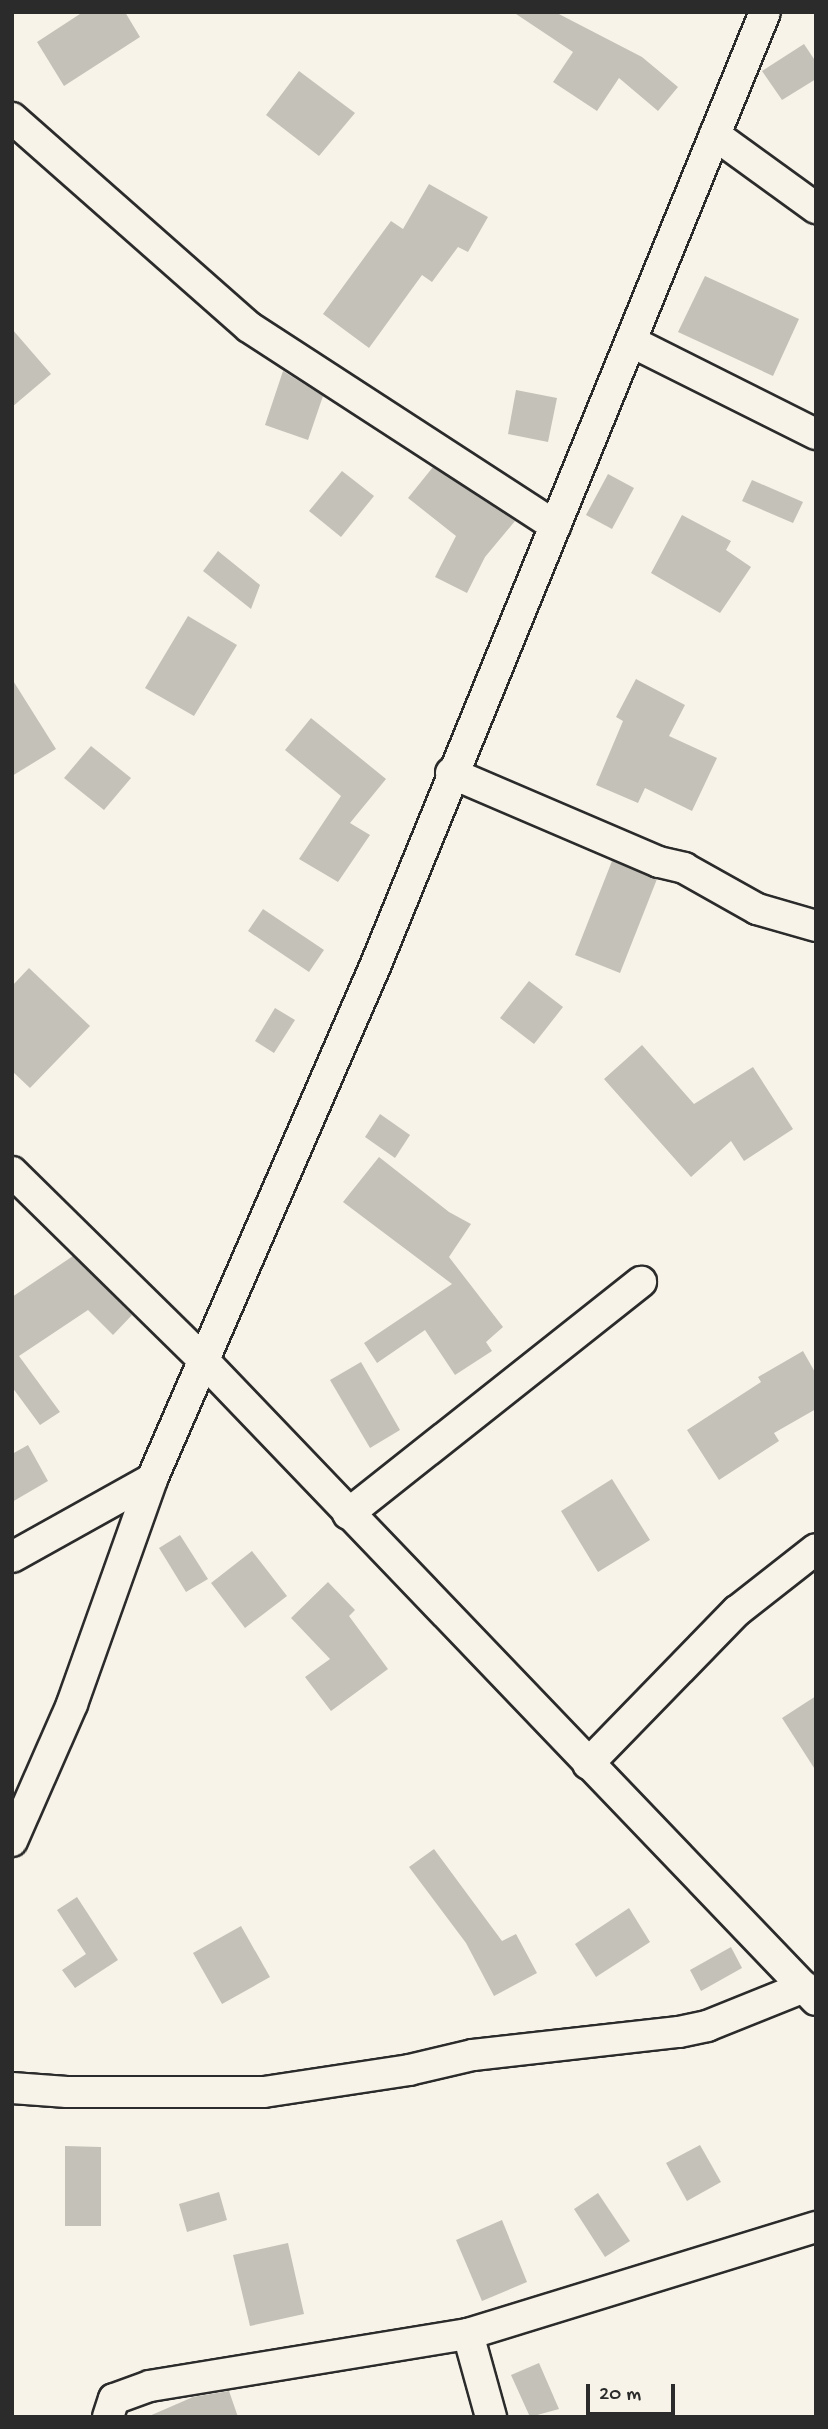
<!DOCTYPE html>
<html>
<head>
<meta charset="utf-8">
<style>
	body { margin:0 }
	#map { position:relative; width:828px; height:2429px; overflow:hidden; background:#f7f3e8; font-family:"Gochi Hand",sans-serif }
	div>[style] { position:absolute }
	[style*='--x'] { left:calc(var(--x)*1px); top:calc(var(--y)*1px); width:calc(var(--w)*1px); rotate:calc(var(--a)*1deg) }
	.building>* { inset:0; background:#c4c1b9 }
	.roads { filter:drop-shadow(2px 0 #2b2b2b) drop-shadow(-2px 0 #2b2b2b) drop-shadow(0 2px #2b2b2b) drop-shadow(0 -2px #2b2b2b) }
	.street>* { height:30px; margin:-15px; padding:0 15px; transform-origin:15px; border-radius:15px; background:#f7f3e8 }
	span { translate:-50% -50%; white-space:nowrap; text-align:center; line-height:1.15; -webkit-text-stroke:5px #f7f3e8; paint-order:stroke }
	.frame { position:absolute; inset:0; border:14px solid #2b2b2b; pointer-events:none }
	.scale { position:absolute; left:586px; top:2384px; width:89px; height:32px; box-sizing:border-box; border:4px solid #2b2b2b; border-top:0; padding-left:9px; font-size:21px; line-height:24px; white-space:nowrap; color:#2b2b2b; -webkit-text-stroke:5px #f7f3e8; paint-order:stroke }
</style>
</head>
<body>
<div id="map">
	<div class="building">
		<div style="clip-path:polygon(83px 12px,125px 12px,140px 37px,64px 86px,37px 42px)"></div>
		<div style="clip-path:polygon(513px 12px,555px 12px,642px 57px,678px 87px,658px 111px,619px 78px,597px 111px,553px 82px,573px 52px)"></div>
		<div style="clip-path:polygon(804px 44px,816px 62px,816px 79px,782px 100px,762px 71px)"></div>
		<div style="clip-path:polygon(299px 71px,355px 113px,319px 156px,266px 115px)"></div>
		<div style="clip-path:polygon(429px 184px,488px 217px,468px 252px,458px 247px,432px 282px,422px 275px,369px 348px,323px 314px,391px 221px,403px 229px)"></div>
		<div style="clip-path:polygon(705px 276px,799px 319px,773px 376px,678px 332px)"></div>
		<div style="clip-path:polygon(12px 329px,51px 374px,12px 407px)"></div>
		<div style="clip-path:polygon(283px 371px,323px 396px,308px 440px,265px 425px)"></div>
		<div style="clip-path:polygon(516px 390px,557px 398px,548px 442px,508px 434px)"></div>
		<div style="clip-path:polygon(433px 467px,515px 521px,485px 557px,467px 593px,435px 577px,456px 536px,408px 498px)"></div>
		<div style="clip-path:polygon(342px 471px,374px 496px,341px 537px,309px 511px)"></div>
		<div style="clip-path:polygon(608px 474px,634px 488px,612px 529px,586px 515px)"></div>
		<div style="clip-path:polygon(752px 480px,803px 502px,793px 523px,742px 501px)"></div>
		<div style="clip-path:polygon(682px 515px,731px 541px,726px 550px,751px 567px,720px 613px,651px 573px)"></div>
		<div style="clip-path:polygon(218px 551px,260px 585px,251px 609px,203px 571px)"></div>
		<div style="clip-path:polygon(188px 616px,237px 645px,194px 716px,145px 688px)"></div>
		<div style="clip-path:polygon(12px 679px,56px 749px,12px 776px)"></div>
		<div style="clip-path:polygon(636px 679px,685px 705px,669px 736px,717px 758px,692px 811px,645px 788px,638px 803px,596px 785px,623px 721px,616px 717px)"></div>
		<div style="clip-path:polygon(311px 718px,386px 779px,350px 823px,370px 835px,338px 882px,299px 859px,341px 796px,285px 750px)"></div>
		<div style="clip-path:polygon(91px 746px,131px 778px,104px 810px,64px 778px)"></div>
		<div style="clip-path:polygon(612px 861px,657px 879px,620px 973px,575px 955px)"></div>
		<div style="clip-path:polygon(263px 909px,324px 950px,309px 972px,248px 931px)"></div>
		<div style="clip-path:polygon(29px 968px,90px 1026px,30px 1088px,12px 1071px,12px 986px)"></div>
		<div style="clip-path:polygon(529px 981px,563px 1007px,534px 1044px,500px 1018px)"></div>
		<div style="clip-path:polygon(275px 1008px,295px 1020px,274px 1053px,255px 1041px)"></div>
		<div style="clip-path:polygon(642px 1045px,694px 1104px,753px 1067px,793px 1129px,744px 1161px,731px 1141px,691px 1177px,604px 1079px)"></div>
		<div style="clip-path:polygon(380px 1114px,410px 1135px,395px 1158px,365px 1137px)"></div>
		<div style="clip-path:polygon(379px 1157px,449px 1212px,471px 1224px,449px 1257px,503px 1327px,486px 1342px,492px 1351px,455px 1375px,425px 1330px,377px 1363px,364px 1343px,452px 1284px,343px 1202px)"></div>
		<div style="clip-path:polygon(73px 1256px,132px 1315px,113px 1335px,88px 1310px,19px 1356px,60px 1412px,40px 1425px,12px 1387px,12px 1297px)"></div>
		<div style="clip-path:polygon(803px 1351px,816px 1374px,816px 1409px,774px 1433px,779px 1441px,719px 1480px,687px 1430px,761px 1382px,758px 1377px)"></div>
		<div style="clip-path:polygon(361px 1362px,400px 1430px,370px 1448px,330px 1380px)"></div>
		<div style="clip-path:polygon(28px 1445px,48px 1481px,12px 1502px,12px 1454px)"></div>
		<div style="clip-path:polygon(612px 1479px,650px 1540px,598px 1572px,561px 1511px)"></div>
		<div style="clip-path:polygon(180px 1535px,208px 1579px,186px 1592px,159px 1548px)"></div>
		<div style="clip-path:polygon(252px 1551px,287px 1596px,245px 1628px,211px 1583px)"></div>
		<div style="clip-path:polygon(328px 1582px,355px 1610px,349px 1616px,388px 1669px,331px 1711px,305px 1677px,330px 1659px,291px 1618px)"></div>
		<div style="clip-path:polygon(816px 1696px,816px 1771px,782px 1718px)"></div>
		<div style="clip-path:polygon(434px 1849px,502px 1941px,516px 1934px,537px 1973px,494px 1996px,466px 1943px,409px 1867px)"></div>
		<div style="clip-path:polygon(77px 1897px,118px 1960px,75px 1988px,62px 1970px,86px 1954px,57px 1910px)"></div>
		<div style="clip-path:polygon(629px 1908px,650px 1942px,596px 1977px,575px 1944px)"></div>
		<div style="clip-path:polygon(241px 1926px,270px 1977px,222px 2004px,193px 1953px)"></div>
		<div style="clip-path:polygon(731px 1947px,742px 1968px,701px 1991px,690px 1970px)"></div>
		<div style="clip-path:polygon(700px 2145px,721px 2182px,687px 2201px,666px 2163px)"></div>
		<div style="clip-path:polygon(65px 2146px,101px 2147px,101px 2226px,65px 2226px)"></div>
		<div style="clip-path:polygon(219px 2192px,227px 2220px,187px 2232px,179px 2204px)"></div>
		<div style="clip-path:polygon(598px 2193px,630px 2241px,605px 2257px,574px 2209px)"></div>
		<div style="clip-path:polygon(502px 2220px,527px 2282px,482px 2301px,456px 2240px)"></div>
		<div style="clip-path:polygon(288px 2243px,304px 2314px,250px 2326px,233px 2255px)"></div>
		<div style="clip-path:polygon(539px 2363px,559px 2409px,530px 2417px,511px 2375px)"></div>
		<div style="clip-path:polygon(229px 2391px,238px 2417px,147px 2417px,193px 2397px)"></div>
	</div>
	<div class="roads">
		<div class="street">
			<div style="--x:12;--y:118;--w:316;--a:41.4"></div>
			<div style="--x:249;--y:327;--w:365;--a:33"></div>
			<div style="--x:715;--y:135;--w:125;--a:35.9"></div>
			<div style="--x:632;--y:342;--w:206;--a:26.6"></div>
			<div style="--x:451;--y:773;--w:226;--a:23.2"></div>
			<div style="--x:659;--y:862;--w:26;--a:13"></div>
			<div style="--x:684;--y:868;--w:84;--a:29.3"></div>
			<div style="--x:757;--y:909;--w:61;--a:16.1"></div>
			<div style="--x:12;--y:1172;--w:268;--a:44.5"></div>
			<div style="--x:203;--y:1360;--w:886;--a:46.23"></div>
			<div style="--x:348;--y:1514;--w:374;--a:-38.4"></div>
			<div style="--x:12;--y:1557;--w:160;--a:-29.1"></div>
			<div style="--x:588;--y:1764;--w:214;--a:-45.8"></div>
			<div style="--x:737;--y:1611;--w:100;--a:-38.1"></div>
			<div style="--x:12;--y:1841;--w:150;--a:-66.3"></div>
			<div style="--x:72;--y:1704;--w:239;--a:-70.4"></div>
			<div style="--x:152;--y:1479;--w:562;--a:-66.49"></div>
			<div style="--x:376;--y:964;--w:1028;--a:-67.77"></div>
			<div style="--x:12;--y:2088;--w:55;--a:4.2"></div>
			<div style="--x:67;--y:2092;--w:197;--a:0"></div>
			<div style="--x:264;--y:2092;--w:147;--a:-8.6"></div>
			<div style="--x:409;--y:2070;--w:66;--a:-13.2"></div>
			<div style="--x:473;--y:2055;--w:207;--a:-6.4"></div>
			<div style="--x:679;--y:2032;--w:29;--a:-12"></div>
			<div style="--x:707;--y:2026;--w:105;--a:-21.9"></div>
			<div style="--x:468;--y:2334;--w:86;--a:74.5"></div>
			<div style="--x:108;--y:2417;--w:19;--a:-72"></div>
			<div style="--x:114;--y:2399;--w:38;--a:-20"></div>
			<div style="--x:150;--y:2386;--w:322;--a:-9.3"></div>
			<div style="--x:468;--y:2334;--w:364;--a:-17.1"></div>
		</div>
	</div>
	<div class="frame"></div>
	<div class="scale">20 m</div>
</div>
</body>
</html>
